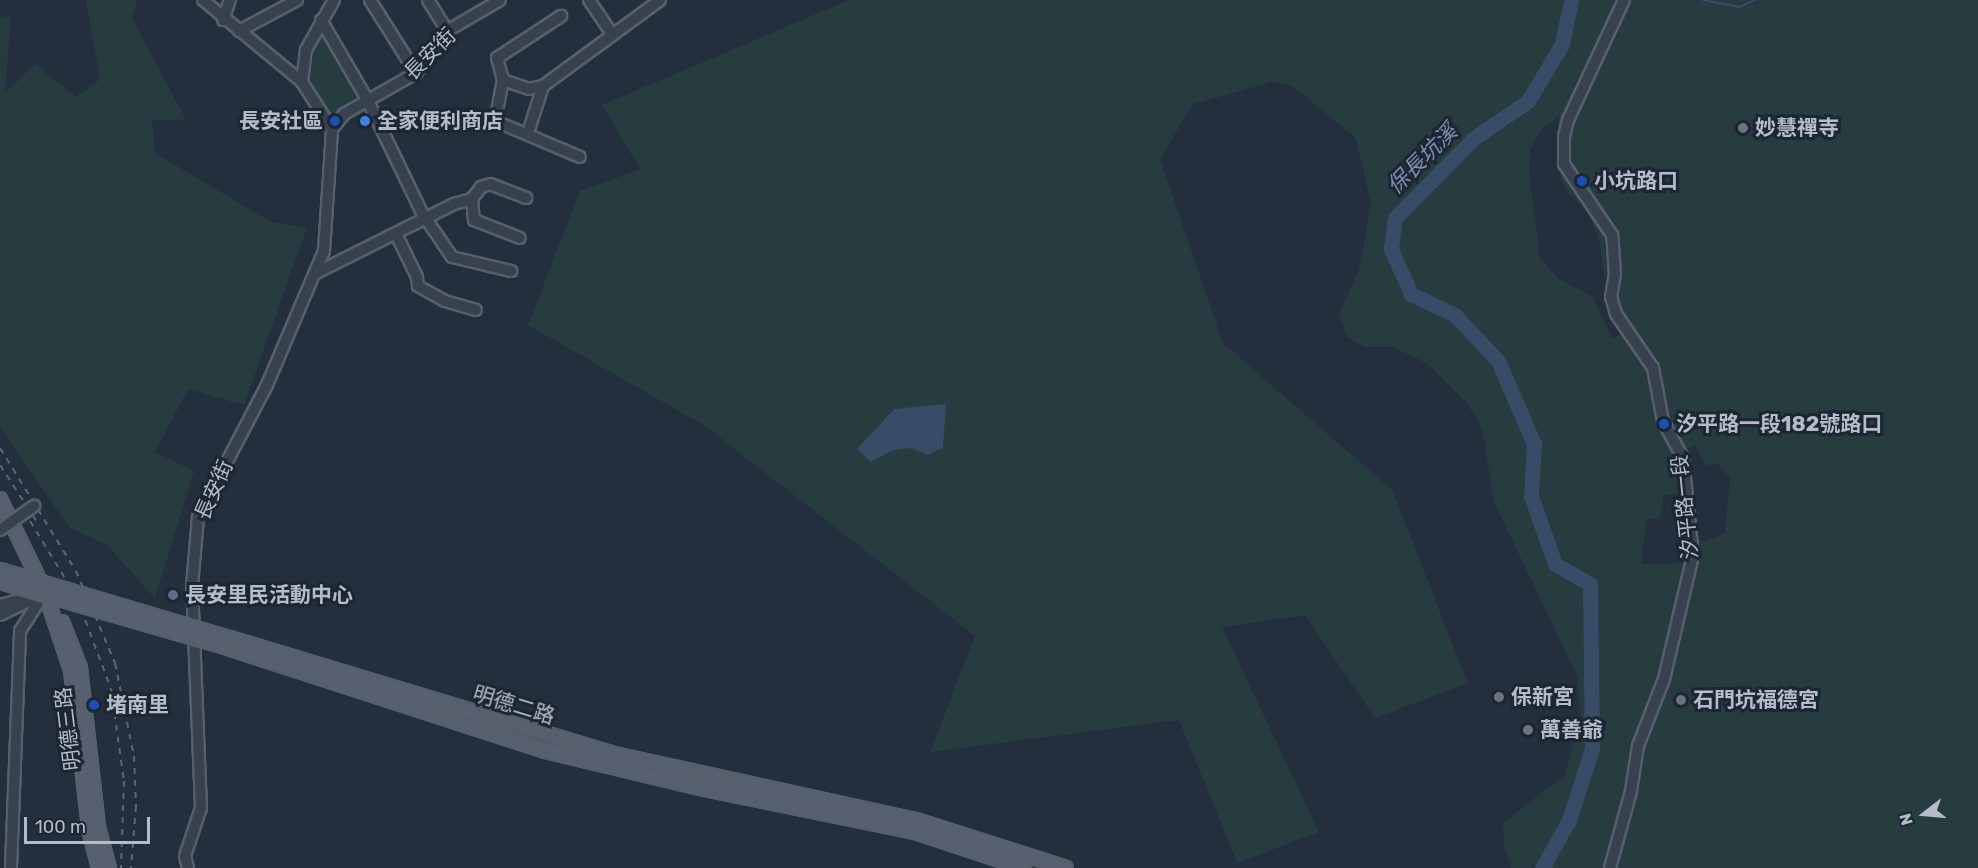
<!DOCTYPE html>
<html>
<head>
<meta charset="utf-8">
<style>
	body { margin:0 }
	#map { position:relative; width:1978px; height:868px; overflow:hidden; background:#242f3e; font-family:Rubik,"Noto Sans TC",sans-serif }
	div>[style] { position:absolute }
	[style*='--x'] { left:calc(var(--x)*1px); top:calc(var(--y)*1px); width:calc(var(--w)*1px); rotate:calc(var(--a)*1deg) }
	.green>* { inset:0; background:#263c3f }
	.water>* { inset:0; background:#394c67 }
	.stream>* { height:2px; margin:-1px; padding:0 1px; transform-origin:1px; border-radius:1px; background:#394c67 }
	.river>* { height:15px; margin:-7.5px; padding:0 7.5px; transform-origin:7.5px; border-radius:7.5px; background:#394c67 }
	.roads { filter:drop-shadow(2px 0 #565f6c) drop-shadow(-2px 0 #565f6c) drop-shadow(0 2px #565f6c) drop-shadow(0 -2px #565f6c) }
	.minor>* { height:10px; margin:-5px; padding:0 5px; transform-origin:5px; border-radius:5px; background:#38414e }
	.major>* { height:12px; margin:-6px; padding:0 6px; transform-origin:6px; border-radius:6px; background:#56606e }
	.rail>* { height:2px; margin-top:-1px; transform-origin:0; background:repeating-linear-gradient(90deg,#5a6575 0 6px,transparent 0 12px) }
	.bridges { filter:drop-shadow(2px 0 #565f6c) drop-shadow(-2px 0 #565f6c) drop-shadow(0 2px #565f6c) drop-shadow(0 -2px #565f6c) }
	.minor-bridge>* { height:10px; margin:-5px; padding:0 5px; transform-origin:5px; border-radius:5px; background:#38414e }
	.major-bridge>* { height:12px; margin:-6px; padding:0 6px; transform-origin:6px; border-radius:6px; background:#56606e }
	.dots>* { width:16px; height:16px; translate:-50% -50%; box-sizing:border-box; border:3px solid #1d2633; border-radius:50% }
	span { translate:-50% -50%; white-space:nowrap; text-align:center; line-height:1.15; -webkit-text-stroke:6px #1d2633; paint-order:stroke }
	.street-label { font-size:21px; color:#b4bcc9 }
	.poi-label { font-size:21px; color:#b4bcc9; font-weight:700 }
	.right { translate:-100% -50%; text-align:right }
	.left { translate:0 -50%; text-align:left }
	.water-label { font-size:22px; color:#7c92b1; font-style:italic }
	.north { position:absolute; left:1894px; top:784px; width:60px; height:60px; -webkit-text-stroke:4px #1d2633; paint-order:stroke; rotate:254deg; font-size:16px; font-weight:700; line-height:24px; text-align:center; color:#b4bcc9 }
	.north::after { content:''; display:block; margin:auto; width:21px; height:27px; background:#b4bcc9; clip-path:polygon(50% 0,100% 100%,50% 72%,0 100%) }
	.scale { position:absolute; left:24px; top:817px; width:126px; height:27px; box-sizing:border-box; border:3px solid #b4bcc9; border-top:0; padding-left:8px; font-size:18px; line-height:21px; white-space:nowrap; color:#b4bcc9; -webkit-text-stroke:4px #1d2633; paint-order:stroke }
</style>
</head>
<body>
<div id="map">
	<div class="green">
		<div style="clip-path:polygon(86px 0,137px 0,132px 18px,186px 120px,152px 120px,155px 153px,271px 222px,307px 228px,244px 405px,188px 389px,155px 452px,194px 471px,155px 598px,107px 545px,69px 527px,0 427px,0 17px,11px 16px,5px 93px,35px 64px,76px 97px,100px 79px)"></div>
		<div style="clip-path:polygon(evenodd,849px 0,1978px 0,1978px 868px,1511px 868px,1504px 846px,1503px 823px,1565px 775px,1580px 715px,1577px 676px,1494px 502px,1482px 428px,1466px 402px,1426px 363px,1393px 347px,1364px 347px,1347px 337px,1339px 314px,1359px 270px,1371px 203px,1356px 138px,1291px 85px,1272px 82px,1193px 104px,1160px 159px,1223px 343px,1392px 490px,1468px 683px,1375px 718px,1305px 615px,1222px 627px,1319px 832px,1237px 863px,1179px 720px,930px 752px,975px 636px,705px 426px,528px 325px,580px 191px,640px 169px,602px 105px,849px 0,1559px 116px,1557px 154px,1561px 177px,1568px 193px,1585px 208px,1598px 234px,1608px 299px,1621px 335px,1612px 338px,1593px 297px,1559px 279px,1540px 258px,1529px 172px,1530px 150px,1539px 132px,1559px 116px,849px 0,1695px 445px,1706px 466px,1717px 463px,1730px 478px,1725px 533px,1706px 541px,1688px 539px,1687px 563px,1641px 564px,1647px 518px,1660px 519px,1664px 494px,1681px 495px,1676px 453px,1695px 445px)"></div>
		<div style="clip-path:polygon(321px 32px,361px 101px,331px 121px,307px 81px)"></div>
	</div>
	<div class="water">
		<div style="clip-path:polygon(946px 404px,943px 448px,927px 455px,912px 448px,893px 450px,871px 462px,857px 449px,894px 409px)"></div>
	</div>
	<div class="stream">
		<div style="--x:1703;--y:0;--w:37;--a:11"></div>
		<div style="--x:1739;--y:7;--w:17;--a:-24"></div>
	</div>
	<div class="river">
		<div style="--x:1542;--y:868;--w:55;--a:-60.6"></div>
		<div style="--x:1569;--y:820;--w:75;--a:-72.1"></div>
		<div style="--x:1592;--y:749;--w:165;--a:-90.7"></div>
		<div style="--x:1590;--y:584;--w:40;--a:-150.3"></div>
		<div style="--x:1555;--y:564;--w:72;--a:-109.4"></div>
		<div style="--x:1531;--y:496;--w:52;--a:-86.7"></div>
		<div style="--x:1534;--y:444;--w:90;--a:-113.4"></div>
		<div style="--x:1498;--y:361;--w:63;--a:-133.1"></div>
		<div style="--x:1455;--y:315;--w:49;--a:-154.5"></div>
		<div style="--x:1411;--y:294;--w:49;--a:-114"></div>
		<div style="--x:1391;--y:249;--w:31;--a:-83"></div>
		<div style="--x:1395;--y:218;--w:112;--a:-45.4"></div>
		<div style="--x:1474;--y:138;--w:65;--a:-34.4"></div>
		<div style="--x:1528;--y:101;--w:66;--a:-59.2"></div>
		<div style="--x:1562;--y:44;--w:45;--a:-78.4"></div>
	</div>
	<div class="roads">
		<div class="minor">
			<div style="--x:203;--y:0;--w:129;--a:39.6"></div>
			<div style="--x:370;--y:0;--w:86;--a:57.8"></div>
			<div style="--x:428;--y:0;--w:36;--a:58"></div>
			<div style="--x:589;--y:0;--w:41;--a:55.9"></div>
			<div style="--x:223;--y:20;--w:21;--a:-71"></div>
			<div style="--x:321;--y:20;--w:91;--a:59.8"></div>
			<div style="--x:367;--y:99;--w:127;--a:64.2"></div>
			<div style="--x:422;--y:213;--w:53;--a:55.7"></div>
			<div style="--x:452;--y:257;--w:61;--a:13.3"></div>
			<div style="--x:239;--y:31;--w:66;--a:-28.1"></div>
			<div style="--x:503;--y:80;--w:23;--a:-105"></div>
			<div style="--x:497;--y:58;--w:77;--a:-33.3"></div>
			<div style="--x:543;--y:86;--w:14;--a:168"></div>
			<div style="--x:529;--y:89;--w:28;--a:-161"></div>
			<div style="--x:503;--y:80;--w:42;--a:101"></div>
			<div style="--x:495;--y:121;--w:92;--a:23"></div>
			<div style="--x:332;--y:129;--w:19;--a:-51"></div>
			<div style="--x:344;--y:114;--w:83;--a:-29.7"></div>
			<div style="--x:416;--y:73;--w:52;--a:-53.6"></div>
			<div style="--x:447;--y:31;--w:61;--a:-30.3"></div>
			<div style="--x:528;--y:133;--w:49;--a:-72.3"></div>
			<div style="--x:543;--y:86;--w:145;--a:-36.3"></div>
			<div style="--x:472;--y:199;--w:21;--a:85"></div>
			<div style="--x:474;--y:220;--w:49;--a:21.4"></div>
			<div style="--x:472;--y:199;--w:15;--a:-53"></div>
			<div style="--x:481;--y:187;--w:9;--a:-18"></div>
			<div style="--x:490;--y:184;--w:39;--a:21"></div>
			<div style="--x:396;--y:234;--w:48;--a:64"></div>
			<div style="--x:417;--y:277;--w:9;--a:84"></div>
			<div style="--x:418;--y:286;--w:31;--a:29"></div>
			<div style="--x:445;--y:301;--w:32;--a:16"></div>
			<div style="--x:314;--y:274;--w:157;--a:-26.6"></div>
			<div style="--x:454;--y:204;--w:19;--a:-16"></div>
			<div style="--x:0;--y:605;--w:24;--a:-15"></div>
			<div style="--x:0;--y:615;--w:48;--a:-26"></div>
			<div style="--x:11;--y:868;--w:237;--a:-87.8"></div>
			<div style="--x:20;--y:631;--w:46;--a:-57.3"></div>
			<div style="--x:188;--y:868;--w:12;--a:-104"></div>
			<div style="--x:185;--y:856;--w:51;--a:-71.6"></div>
			<div style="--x:201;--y:808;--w:222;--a:-92.3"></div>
			<div style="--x:192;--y:586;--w:69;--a:-85"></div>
			<div style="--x:198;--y:517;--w:149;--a:-62.4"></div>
			<div style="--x:267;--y:385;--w:146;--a:-67"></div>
			<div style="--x:324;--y:251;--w:122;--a:-86.2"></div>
			<div style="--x:332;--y:129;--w:56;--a:-122.6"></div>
			<div style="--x:302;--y:82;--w:32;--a:-83"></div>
			<div style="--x:306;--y:50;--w:57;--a:-60.8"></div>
			<div style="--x:1610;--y:868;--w:80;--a:-74.7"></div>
			<div style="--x:1631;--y:791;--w:46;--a:-81.2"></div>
			<div style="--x:1638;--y:746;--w:72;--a:-68.8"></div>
			<div style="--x:1664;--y:679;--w:127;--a:-76.8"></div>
			<div style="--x:1693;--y:555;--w:98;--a:-95.9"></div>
			<div style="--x:1683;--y:458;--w:42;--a:-118.4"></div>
			<div style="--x:1663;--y:421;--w:54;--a:-100.7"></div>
			<div style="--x:1653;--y:368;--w:65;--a:-124.4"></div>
			<div style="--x:1616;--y:314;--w:18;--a:-106"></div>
			<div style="--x:1611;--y:297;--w:23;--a:-80"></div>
			<div style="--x:1615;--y:274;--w:39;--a:-94"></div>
			<div style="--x:1612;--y:235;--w:86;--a:-124.1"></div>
			<div style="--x:1564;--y:164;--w:27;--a:-90"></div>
			<div style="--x:1564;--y:137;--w:17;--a:-77"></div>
			<div style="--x:1568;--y:120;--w:132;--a:-65"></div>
		</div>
		<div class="major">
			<div style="--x:0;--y:499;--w:103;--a:64.2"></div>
			<div style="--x:45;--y:592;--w:82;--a:71.6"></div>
			<div style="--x:71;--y:670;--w:160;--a:83.5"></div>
			<div style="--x:89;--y:829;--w:40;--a:75.6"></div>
			<div style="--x:62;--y:622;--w:49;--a:68.6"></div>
			<div style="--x:80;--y:668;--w:160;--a:83.5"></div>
			<div style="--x:98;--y:827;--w:42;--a:75"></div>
			<div style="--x:230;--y:638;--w:397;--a:16.8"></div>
			<div style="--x:610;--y:753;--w:313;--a:12.4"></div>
			<div style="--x:916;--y:820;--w:157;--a:17.7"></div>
			<div style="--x:228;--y:648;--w:333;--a:18"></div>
			<div style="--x:545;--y:751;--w:159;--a:13.4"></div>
			<div style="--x:700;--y:788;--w:219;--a:11.6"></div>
			<div style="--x:915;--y:832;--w:115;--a:18.3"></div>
		</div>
	</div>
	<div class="rail">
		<div style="--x:0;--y:448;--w:145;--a:58.3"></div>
		<div style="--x:76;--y:571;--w:100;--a:67"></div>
		<div style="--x:115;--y:663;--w:95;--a:78.5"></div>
		<div style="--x:134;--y:756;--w:50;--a:87.7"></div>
		<div style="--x:136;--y:806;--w:62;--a:94.6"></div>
		<div style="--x:0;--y:465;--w:72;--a:57"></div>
		<div style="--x:30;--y:521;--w:90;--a:58.6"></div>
		<div style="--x:77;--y:598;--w:97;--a:69.5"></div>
		<div style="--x:111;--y:689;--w:93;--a:82"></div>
		<div style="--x:124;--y:781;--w:87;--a:92"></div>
	</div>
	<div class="bridges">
		<div class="minor-bridge">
			<div style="--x:0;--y:530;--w:42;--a:-35.2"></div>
		</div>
		<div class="major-bridge">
			<div style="--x:0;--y:570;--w:240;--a:16.5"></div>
			<div style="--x:0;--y:582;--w:237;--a:16.1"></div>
		</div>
	</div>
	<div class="dots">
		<div style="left:335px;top:121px;background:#1a4fb4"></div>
		<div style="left:365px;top:121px;background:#3f7fe0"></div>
		<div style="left:1743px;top:128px;background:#6b7280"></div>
		<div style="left:1582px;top:181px;background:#1a4fb4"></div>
		<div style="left:1664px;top:424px;background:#1a4fb4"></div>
		<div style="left:173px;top:595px;background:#5c6f8a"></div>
		<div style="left:1499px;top:697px;background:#6b7280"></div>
		<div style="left:1681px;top:700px;background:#6b7280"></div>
		<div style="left:94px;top:705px;background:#1a4fb4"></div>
		<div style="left:1528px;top:730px;background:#6b7280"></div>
	</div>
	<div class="street-label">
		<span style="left:430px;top:54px;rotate:-45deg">長安街</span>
		<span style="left:214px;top:490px;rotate:-66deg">長安街</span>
		<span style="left:1685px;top:507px;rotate:-96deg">汐平路一段</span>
		<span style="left:514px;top:705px;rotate:17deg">明德二路</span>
		<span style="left:68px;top:729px;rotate:-97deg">明德三路</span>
	</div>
	<div class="poi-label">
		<span class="right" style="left:323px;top:121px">長安社區</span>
		<span class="left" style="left:377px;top:121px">全家便利商店</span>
		<span class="left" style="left:1755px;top:128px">妙慧禪寺</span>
		<span class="left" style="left:1594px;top:181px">小坑路口</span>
		<span class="left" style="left:1676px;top:424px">汐平路一段182號路口</span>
		<span class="left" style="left:185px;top:595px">長安里民活動中心</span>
		<span class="left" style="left:1511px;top:697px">保新宮</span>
		<span class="left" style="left:1693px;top:700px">石門坑福德宮</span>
		<span class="left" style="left:106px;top:705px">堵南里</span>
		<span class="left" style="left:1540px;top:730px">萬善爺</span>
	</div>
	<div class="water-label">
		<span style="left:1422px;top:159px;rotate:-45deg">保長坑溪</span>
	</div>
	<div class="north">N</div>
	<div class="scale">100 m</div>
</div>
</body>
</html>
